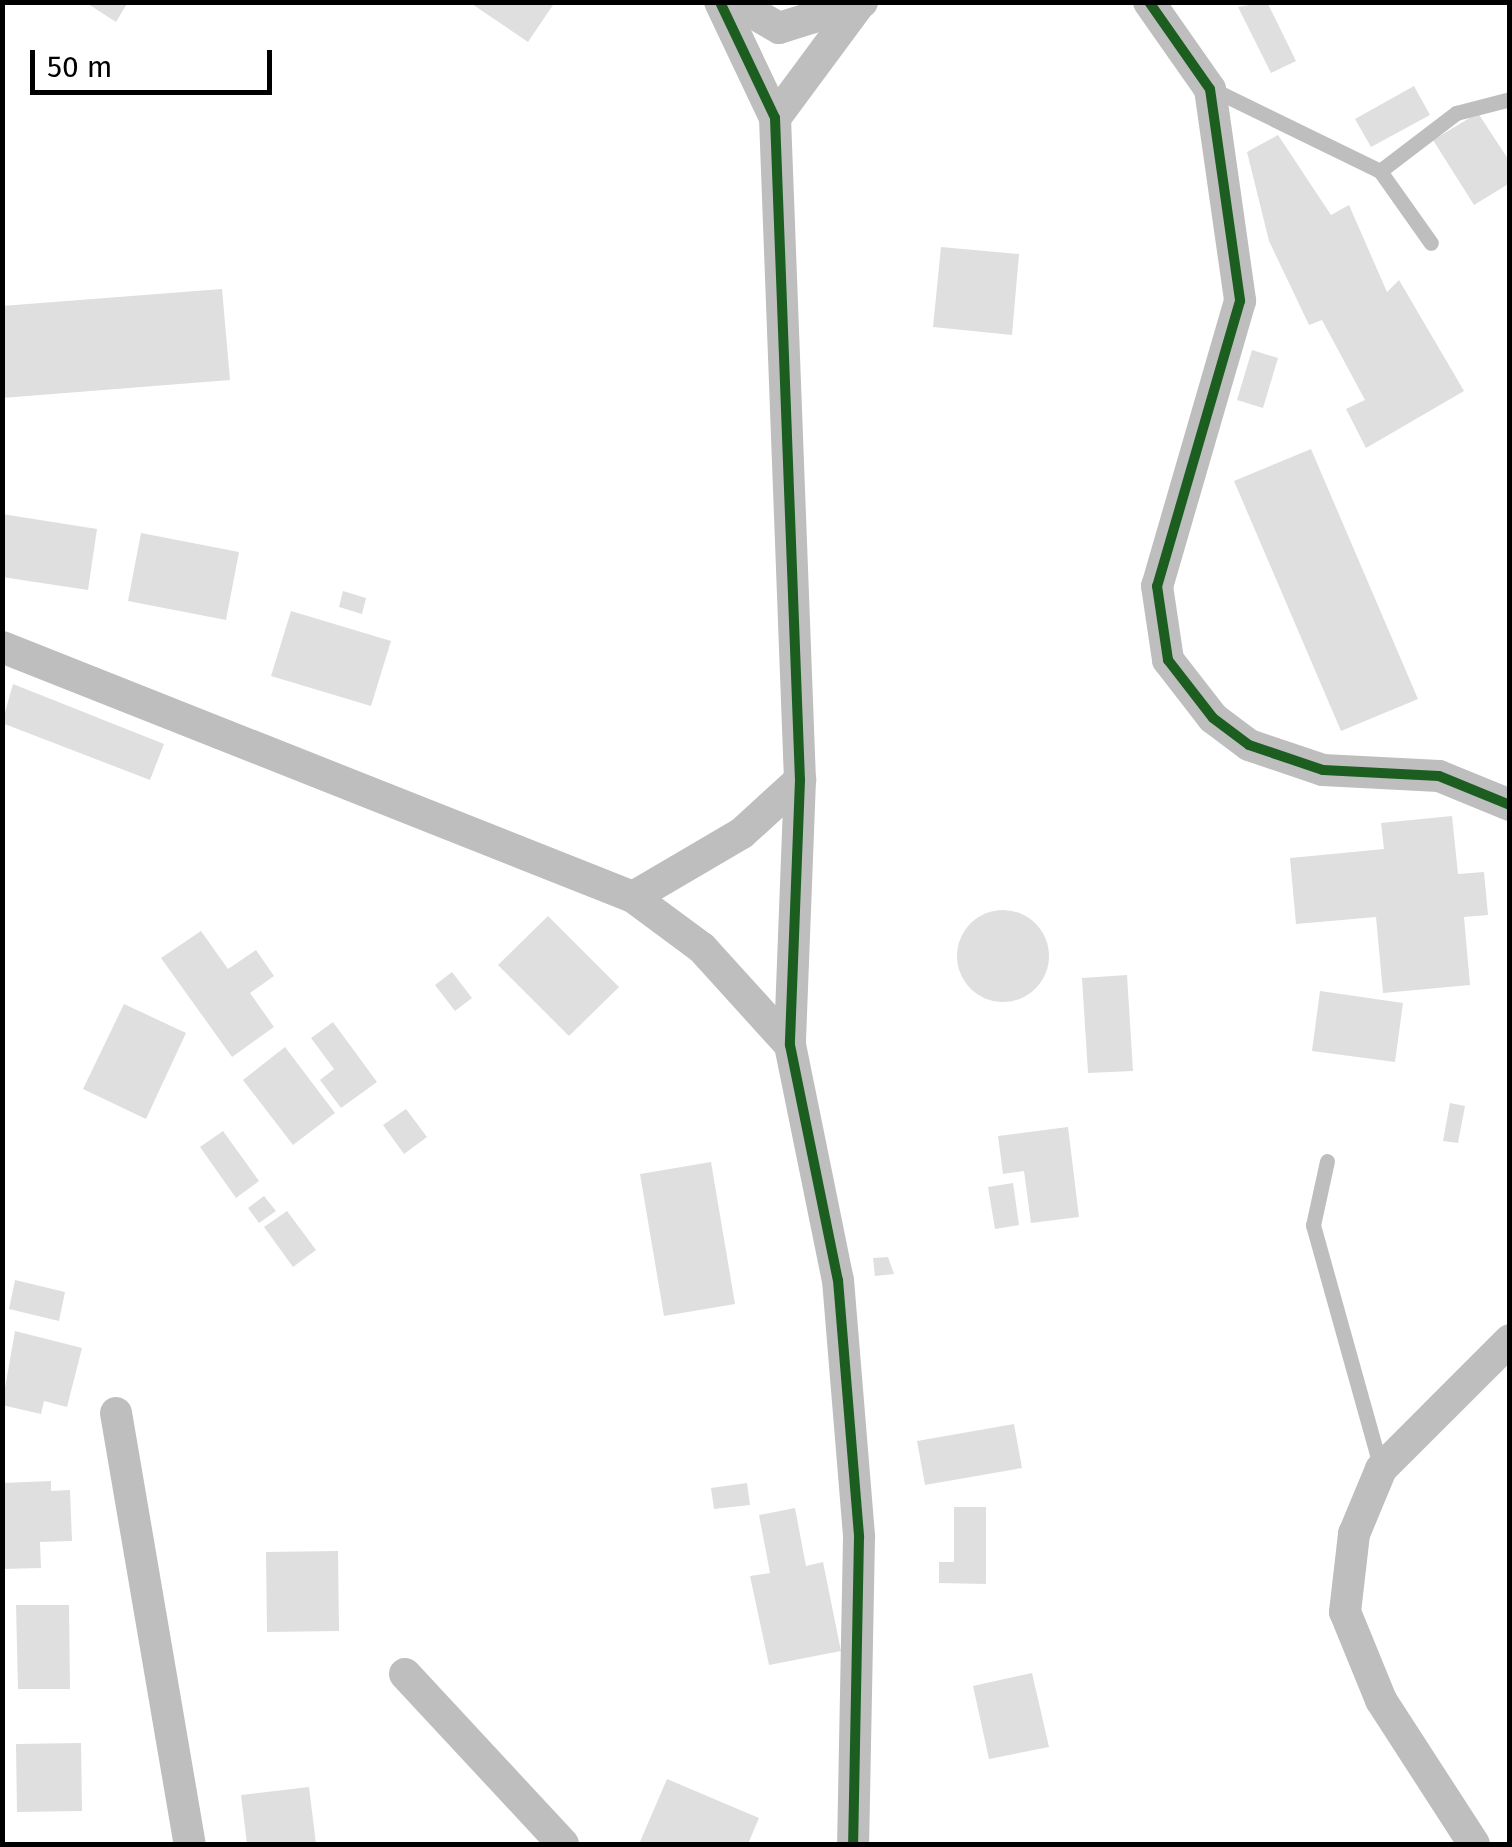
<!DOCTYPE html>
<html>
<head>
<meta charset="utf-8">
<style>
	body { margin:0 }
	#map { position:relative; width:1512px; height:1847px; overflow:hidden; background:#fff; font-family:"Fira Sans",sans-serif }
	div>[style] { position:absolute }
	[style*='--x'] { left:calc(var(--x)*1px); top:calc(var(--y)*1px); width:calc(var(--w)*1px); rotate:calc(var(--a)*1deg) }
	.building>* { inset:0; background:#dfdfdf }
	.round { border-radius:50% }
	.lane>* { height:15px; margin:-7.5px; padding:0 7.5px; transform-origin:7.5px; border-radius:7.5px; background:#bebebe }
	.street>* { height:32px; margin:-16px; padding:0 16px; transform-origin:16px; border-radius:16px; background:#bebebe }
	.cycleway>* { height:10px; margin:-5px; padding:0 5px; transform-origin:5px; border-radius:5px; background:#1b5e20 }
	span { translate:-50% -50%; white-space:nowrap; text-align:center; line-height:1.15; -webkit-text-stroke:8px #fff; paint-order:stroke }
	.frame { position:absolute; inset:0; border:5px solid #000; pointer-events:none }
	.scale { position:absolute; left:30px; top:50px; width:242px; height:45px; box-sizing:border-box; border:5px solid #000; border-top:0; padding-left:12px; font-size:30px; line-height:35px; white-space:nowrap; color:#000; -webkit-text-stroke:8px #fff; paint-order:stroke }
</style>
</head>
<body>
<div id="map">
	<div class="building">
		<div style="clip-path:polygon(85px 2px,128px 2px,116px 22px)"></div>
		<div style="clip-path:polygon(469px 2px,555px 2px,528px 42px)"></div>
		<div style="clip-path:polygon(1267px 2px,1296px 61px,1271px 73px,1238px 7px)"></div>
		<div style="clip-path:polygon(1414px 86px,1430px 115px,1371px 147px,1355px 119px)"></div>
		<div style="clip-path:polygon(1478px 113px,1510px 162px,1510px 183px,1474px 205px,1433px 140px)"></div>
		<div style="clip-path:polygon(1278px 135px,1331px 215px,1349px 205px,1387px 292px,1399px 280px,1464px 391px,1366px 448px,1346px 409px,1365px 400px,1322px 320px,1309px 325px,1269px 241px,1247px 152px)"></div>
		<div style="clip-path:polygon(941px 247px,1019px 254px,1012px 335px,933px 327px)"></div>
		<div style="clip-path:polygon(222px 289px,230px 380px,2px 398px,2px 306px)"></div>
		<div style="clip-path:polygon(1252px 350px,1278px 358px,1263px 408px,1237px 400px)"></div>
		<div style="clip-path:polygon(1311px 449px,1418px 699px,1341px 731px,1234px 481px)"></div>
		<div style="clip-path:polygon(2px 514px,97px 529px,88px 590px,2px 577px)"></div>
		<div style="clip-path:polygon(141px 533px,239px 552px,226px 620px,128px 601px)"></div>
		<div style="clip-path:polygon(343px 591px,366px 598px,362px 614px,339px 607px)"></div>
		<div style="clip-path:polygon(291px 611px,391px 641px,371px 706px,271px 676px)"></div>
		<div style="clip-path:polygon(13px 684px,164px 744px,150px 780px,2px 723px)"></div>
		<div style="clip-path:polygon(1452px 816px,1458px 874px,1484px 872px,1488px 915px,1464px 917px,1470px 985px,1383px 993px,1376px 917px,1296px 924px,1290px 858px,1384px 849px,1381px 823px)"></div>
		<div class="round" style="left:957px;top:910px;width:92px;height:92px"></div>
		<div style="clip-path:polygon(548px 916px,619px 987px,569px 1036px,498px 965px)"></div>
		<div style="clip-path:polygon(201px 931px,228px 969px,256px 950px,274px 976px,250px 993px,274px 1027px,232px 1057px,161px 958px)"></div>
		<div style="clip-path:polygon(452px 972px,472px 998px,455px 1011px,435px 985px)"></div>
		<div style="clip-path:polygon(1127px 975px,1133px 1071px,1088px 1073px,1082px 978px)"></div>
		<div style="clip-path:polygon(1320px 991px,1403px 1003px,1395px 1062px,1312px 1051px)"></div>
		<div style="clip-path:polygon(124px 1004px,186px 1033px,146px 1119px,83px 1089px)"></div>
		<div style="clip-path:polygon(333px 1022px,377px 1082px,341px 1108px,320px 1080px,334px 1069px,311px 1038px)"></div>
		<div style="clip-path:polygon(285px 1047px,335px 1113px,293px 1145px,243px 1080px)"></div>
		<div style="clip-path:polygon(1450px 1103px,1465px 1106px,1458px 1143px,1443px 1141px)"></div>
		<div style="clip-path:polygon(406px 1109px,427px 1137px,404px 1154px,383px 1125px)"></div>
		<div style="clip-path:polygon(1068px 1127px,1079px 1217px,1031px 1223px,1024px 1171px,1003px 1174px,998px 1136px)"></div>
		<div style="clip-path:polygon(223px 1131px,259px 1181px,236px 1198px,200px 1147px)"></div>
		<div style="clip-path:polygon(711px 1162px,735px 1304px,664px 1316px,640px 1174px)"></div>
		<div style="clip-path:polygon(1013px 1183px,1019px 1225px,995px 1229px,988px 1187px)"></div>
		<div style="clip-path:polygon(264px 1196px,276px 1211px,259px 1223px,248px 1208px)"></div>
		<div style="clip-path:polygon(287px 1211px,316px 1250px,293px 1267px,264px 1227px)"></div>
		<div style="clip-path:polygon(888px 1257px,894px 1274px,875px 1276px,873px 1258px)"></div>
		<div style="clip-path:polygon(15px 1280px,65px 1292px,59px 1321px,9px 1309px)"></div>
		<div style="clip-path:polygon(15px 1331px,82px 1348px,67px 1407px,44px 1401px,41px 1414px,2px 1405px)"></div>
		<div style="clip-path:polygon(1014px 1424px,1022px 1468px,925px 1485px,917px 1441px)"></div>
		<div style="clip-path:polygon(51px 1481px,51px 1491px,70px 1490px,72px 1541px,40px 1542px,41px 1568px,2px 1569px,2px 1483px)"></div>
		<div style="clip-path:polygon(747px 1483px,750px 1505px,714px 1509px,711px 1488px)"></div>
		<div style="clip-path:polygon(954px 1507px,986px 1507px,986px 1584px,939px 1583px,939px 1562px,954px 1562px)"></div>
		<div style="clip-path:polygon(795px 1508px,806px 1566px,823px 1562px,841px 1651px,769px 1665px,750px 1576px,770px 1573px,759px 1515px)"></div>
		<div style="clip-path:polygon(338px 1551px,339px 1631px,267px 1632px,266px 1552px)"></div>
		<div style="clip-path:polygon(16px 1605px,69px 1605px,70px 1689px,18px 1689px)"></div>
		<div style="clip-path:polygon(1032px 1673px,1049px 1747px,989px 1759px,973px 1686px)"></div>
		<div style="clip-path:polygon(81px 1743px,82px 1811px,17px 1812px,16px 1744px)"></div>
		<div style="clip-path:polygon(667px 1779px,759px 1818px,748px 1844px,639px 1844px)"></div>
		<div style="clip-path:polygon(309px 1787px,316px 1844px,247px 1844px,241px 1795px)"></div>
	</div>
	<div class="lane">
		<div style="--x:1212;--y:89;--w:187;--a:26"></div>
		<div style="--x:1380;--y:171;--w:88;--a:54.7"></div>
		<div style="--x:1380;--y:171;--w:96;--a:-37.3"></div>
		<div style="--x:1456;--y:113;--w:56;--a:-14.5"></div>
		<div style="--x:1327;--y:1161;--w:66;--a:102.3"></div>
		<div style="--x:1313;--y:1225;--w:253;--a:74.4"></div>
	</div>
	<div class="street">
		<div style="--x:720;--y:2;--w:128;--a:64.6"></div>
		<div style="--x:775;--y:118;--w:662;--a:87.84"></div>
		<div style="--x:800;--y:780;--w:265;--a:92.2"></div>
		<div style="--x:790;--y:1045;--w:240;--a:78.5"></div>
		<div style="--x:838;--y:1280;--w:258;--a:85.3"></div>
		<div style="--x:859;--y:1537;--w:307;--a:91.1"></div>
		<div style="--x:734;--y:2;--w:52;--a:30"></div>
		<div style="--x:779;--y:28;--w:87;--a:-17.4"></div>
		<div style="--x:1149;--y:2;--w:106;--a:55"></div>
		<div style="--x:1210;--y:89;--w:214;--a:81.9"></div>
		<div style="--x:1240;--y:301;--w:297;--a:106.2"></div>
		<div style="--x:1157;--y:586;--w:75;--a:81.5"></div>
		<div style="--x:1168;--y:660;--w:73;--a:52.2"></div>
		<div style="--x:1213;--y:718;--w:45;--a:36.9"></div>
		<div style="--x:1249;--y:745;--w:78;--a:18.7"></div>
		<div style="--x:1323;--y:770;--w:116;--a:3"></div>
		<div style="--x:1439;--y:776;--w:77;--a:22.2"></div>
		<div style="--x:775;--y:118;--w:143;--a:-53.5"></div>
		<div style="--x:2;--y:647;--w:679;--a:21.61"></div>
		<div style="--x:633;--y:897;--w:86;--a:36.5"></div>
		<div style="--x:702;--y:948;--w:131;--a:47.8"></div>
		<div style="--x:633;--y:897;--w:126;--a:-30.4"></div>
		<div style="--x:742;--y:833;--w:79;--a:-42.4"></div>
		<div style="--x:116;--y:1413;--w:437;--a:80.3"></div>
		<div style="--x:405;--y:1674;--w:232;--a:47.1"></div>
		<div style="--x:1474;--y:1844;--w:171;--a:-122.9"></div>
		<div style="--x:1381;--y:1700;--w:95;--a:-112.2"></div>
		<div style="--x:1345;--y:1612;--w:79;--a:-83.4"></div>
		<div style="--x:1354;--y:1534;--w:70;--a:-67.4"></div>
		<div style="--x:1381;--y:1469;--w:182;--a:-45"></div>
	</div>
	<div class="cycleway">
		<div style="--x:720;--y:2;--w:128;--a:64.6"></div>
		<div style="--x:775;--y:118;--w:662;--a:87.84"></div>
		<div style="--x:800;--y:780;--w:265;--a:92.2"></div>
		<div style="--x:790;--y:1045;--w:240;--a:78.5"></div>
		<div style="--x:838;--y:1280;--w:258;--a:85.3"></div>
		<div style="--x:859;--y:1537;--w:307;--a:91.1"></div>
		<div style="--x:1149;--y:2;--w:106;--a:55"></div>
		<div style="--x:1210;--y:89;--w:214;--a:81.9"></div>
		<div style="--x:1240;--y:301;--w:297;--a:106.2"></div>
		<div style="--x:1157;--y:586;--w:75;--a:81.5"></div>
		<div style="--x:1168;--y:660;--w:73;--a:52.2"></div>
		<div style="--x:1213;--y:718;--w:45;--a:36.9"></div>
		<div style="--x:1249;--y:745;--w:78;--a:18.7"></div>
		<div style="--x:1323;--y:770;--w:116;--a:3"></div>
		<div style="--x:1439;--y:776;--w:77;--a:22.2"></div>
	</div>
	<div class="frame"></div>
	<div class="scale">50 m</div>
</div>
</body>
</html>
